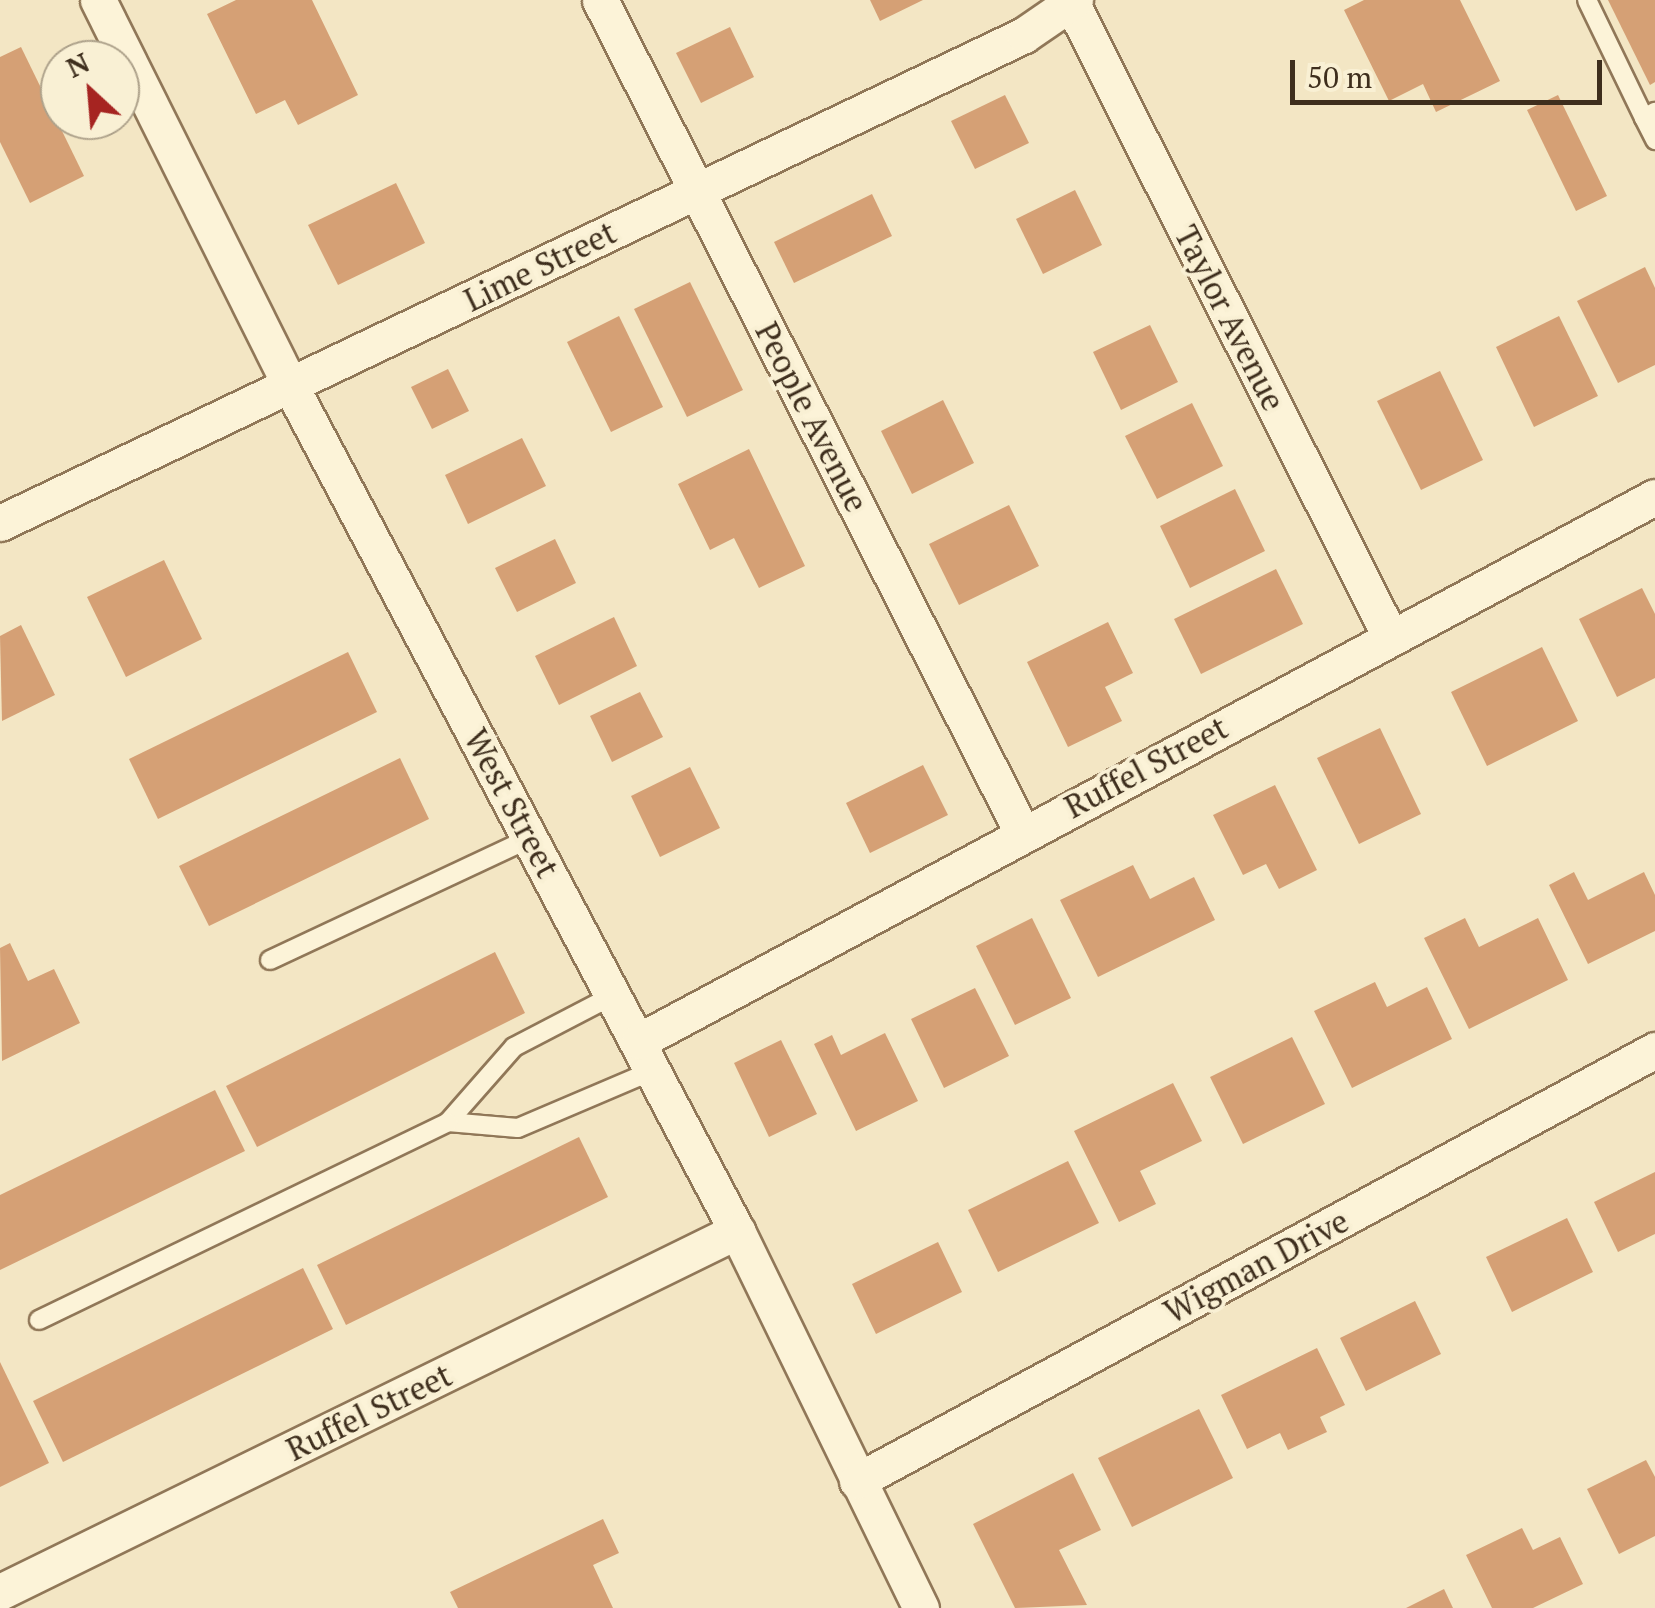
<!DOCTYPE html>
<html>
<head>
<meta charset="utf-8">
<style>
	body { margin:0 }
	#map { position:relative; width:1655px; height:1608px; overflow:hidden; background:#f3e6c4; font-family:"PT Serif",serif }
	div>[style] { position:absolute }
	[style*='--x'] { left:calc(var(--x)*1px); top:calc(var(--y)*1px); width:calc(var(--w)*1px); rotate:calc(var(--a)*1deg) }
	.building>* { inset:0; background:#d5a075 }
	.roads { filter:drop-shadow(2px 0 #907758) drop-shadow(-2px 0 #907758) drop-shadow(0 2px #907758) drop-shadow(0 -2px #907758) }
	.lane>* { height:18px; margin:-9px; padding:0 9px; transform-origin:9px; border-radius:9px; background:#fcf3d8 }
	.street>* { height:35px; margin:-17.5px; padding:0 17.5px; transform-origin:17.5px; border-radius:17.5px; background:#fcf3d8 }
	span { translate:-50% -50%; white-space:nowrap; text-align:center; line-height:1.15; -webkit-text-stroke:8px #f9f0d4; paint-order:stroke }
	.street-label { font-size:32px; color:#3e2e1d }
	.north { position:absolute; left:40px; top:40px; width:100px; height:100px; box-sizing:border-box; background:#f9f0d4; border:2px solid #aea28b; border-radius:50%; rotate:334deg; font-size:28px; font-weight:700; line-height:40px; text-align:center; color:#3e2e1d }
	.north::after { content:''; display:block; margin:auto; width:35px; height:45px; background:#a62421; clip-path:polygon(50% 0,100% 100%,50% 72%,0 100%) }
	.scale { position:absolute; left:1290px; top:60px; width:312px; height:45px; box-sizing:border-box; border:5px solid #3e2e1d; border-top:0; padding-left:12px; font-size:30px; line-height:35px; white-space:nowrap; color:#3e2e1d; -webkit-text-stroke:8px #f9f0d4; paint-order:stroke }
</style>
</head>
<body>
<div id="map">
	<div class="building">
		<div style="clip-path:polygon(236px 0,312px 0,358px 95px,298px 125px,285px 100px,256px 114px,207px 14px)"></div>
		<div style="clip-path:polygon(870px 0,923px 0,880px 21px)"></div>
		<div style="clip-path:polygon(1364px 0,1460px 0,1500px 81px,1436px 112px,1423px 84px,1389px 101px,1344px 10px)"></div>
		<div style="clip-path:polygon(1608px 0,1655px 0,1655px 82px,1650px 85px)"></div>
		<div style="clip-path:polygon(730px 27px,754px 77px,701px 103px,676px 53px)"></div>
		<div style="clip-path:polygon(21px 47px,84px 176px,30px 203px,0 142px,0 57px)"></div>
		<div style="clip-path:polygon(1005px 95px,1029px 143px,975px 169px,951px 121px)"></div>
		<div style="clip-path:polygon(1558px 95px,1607px 196px,1576px 211px,1527px 110px)"></div>
		<div style="clip-path:polygon(396px 183px,425px 243px,338px 285px,308px 225px)"></div>
		<div style="clip-path:polygon(1075px 190px,1102px 245px,1043px 274px,1016px 219px)"></div>
		<div style="clip-path:polygon(872px 194px,892px 236px,794px 283px,774px 242px)"></div>
		<div style="clip-path:polygon(1645px 267px,1655px 288px,1655px 365px,1618px 383px,1577px 301px)"></div>
		<div style="clip-path:polygon(690px 282px,743px 390px,687px 417px,634px 309px)"></div>
		<div style="clip-path:polygon(619px 316px,663px 407px,611px 432px,567px 342px)"></div>
		<div style="clip-path:polygon(1559px 316px,1598px 396px,1534px 427px,1496px 347px)"></div>
		<div style="clip-path:polygon(1150px 325px,1178px 382px,1121px 410px,1093px 352px)"></div>
		<div style="clip-path:polygon(448px 369px,469px 411px,432px 429px,411px 387px)"></div>
		<div style="clip-path:polygon(1440px 371px,1483px 460px,1421px 490px,1377px 401px)"></div>
		<div style="clip-path:polygon(943px 400px,974px 463px,912px 494px,881px 431px)"></div>
		<div style="clip-path:polygon(1192px 403px,1223px 466px,1157px 499px,1125px 436px)"></div>
		<div style="clip-path:polygon(522px 438px,546px 486px,468px 524px,445px 475px)"></div>
		<div style="clip-path:polygon(749px 449px,805px 566px,759px 588px,734px 538px,710px 550px,678px 484px)"></div>
		<div style="clip-path:polygon(1235px 489px,1265px 551px,1190px 588px,1160px 526px)"></div>
		<div style="clip-path:polygon(1009px 505px,1039px 566px,959px 605px,929px 544px)"></div>
		<div style="clip-path:polygon(555px 539px,576px 583px,517px 612px,495px 568px)"></div>
		<div style="clip-path:polygon(164px 560px,202px 639px,126px 677px,87px 597px)"></div>
		<div style="clip-path:polygon(1276px 569px,1303px 624px,1201px 674px,1174px 619px)"></div>
		<div style="clip-path:polygon(1642px 588px,1655px 614px,1655px 678px,1617px 697px,1579px 619px)"></div>
		<div style="clip-path:polygon(614px 617px,637px 666px,559px 705px,535px 656px)"></div>
		<div style="clip-path:polygon(1108px 622px,1133px 673px,1105px 687px,1122px 721px,1068px 747px,1027px 662px)"></div>
		<div style="clip-path:polygon(21px 625px,55px 695px,2px 721px,0 636px)"></div>
		<div style="clip-path:polygon(1542px 647px,1578px 721px,1487px 766px,1451px 692px)"></div>
		<div style="clip-path:polygon(348px 652px,377px 712px,158px 819px,129px 759px)"></div>
		<div style="clip-path:polygon(640px 692px,663px 737px,612px 762px,590px 716px)"></div>
		<div style="clip-path:polygon(1380px 728px,1421px 814px,1359px 844px,1317px 758px)"></div>
		<div style="clip-path:polygon(400px 758px,429px 819px,209px 926px,179px 866px)"></div>
		<div style="clip-path:polygon(923px 765px,948px 815px,870px 853px,846px 803px)"></div>
		<div style="clip-path:polygon(690px 767px,720px 828px,660px 857px,631px 796px)"></div>
		<div style="clip-path:polygon(1275px 785px,1317px 870px,1279px 889px,1266px 864px,1243px 875px,1213px 815px)"></div>
		<div style="clip-path:polygon(1133px 865px,1150px 899px,1194px 877px,1215px 920px,1098px 977px,1060px 900px)"></div>
		<div style="clip-path:polygon(1574px 872px,1588px 900px,1644px 872px,1655px 895px,1655px 931px,1588px 964px,1549px 885px)"></div>
		<div style="clip-path:polygon(1032px 918px,1071px 998px,1015px 1025px,976px 946px)"></div>
		<div style="clip-path:polygon(1465px 918px,1479px 947px,1538px 918px,1568px 980px,1469px 1029px,1424px 938px)"></div>
		<div style="clip-path:polygon(10px 943px,28px 981px,54px 969px,80px 1023px,2px 1061px,0 948px)"></div>
		<div style="clip-path:polygon(495px 952px,525px 1013px,257px 1147px,226px 1086px)"></div>
		<div style="clip-path:polygon(1375px 982px,1387px 1007px,1427px 987px,1452px 1039px,1352px 1088px,1314px 1011px)"></div>
		<div style="clip-path:polygon(975px 988px,1009px 1056px,944px 1088px,911px 1019px)"></div>
		<div style="clip-path:polygon(885px 1033px,918px 1101px,856px 1131px,814px 1044px,832px 1035px,841px 1055px)"></div>
		<div style="clip-path:polygon(1292px 1037px,1325px 1104px,1243px 1144px,1210px 1077px)"></div>
		<div style="clip-path:polygon(781px 1040px,817px 1114px,769px 1137px,734px 1063px)"></div>
		<div style="clip-path:polygon(1173px 1083px,1202px 1141px,1140px 1171px,1156px 1204px,1119px 1222px,1074px 1131px)"></div>
		<div style="clip-path:polygon(215px 1090px,245px 1151px,0 1270px,0 1195px)"></div>
		<div style="clip-path:polygon(579px 1137px,608px 1197px,346px 1325px,317px 1265px)"></div>
		<div style="clip-path:polygon(1068px 1161px,1099px 1223px,998px 1272px,968px 1210px)"></div>
		<div style="clip-path:polygon(1655px 1172px,1655px 1234px,1618px 1252px,1594px 1202px)"></div>
		<div style="clip-path:polygon(1567px 1218px,1593px 1272px,1512px 1312px,1486px 1257px)"></div>
		<div style="clip-path:polygon(938px 1242px,962px 1292px,876px 1334px,852px 1284px)"></div>
		<div style="clip-path:polygon(303px 1268px,333px 1329px,63px 1462px,33px 1401px)"></div>
		<div style="clip-path:polygon(1415px 1301px,1441px 1354px,1366px 1391px,1340px 1338px)"></div>
		<div style="clip-path:polygon(1317px 1348px,1345px 1405px,1320px 1417px,1327px 1432px,1288px 1450px,1280px 1433px,1247px 1449px,1221px 1395px)"></div>
		<div style="clip-path:polygon(0 1362px,49px 1463px,0 1487px)"></div>
		<div style="clip-path:polygon(1199px 1409px,1233px 1478px,1132px 1527px,1098px 1458px)"></div>
		<div style="clip-path:polygon(1646px 1460px,1655px 1477px,1655px 1536px,1619px 1554px,1587px 1489px)"></div>
		<div style="clip-path:polygon(1073px 1473px,1101px 1530px,1059px 1550px,1087px 1605px,1015px 1608px,973px 1524px)"></div>
		<div style="clip-path:polygon(603px 1519px,619px 1553px,593px 1565px,613px 1608px,458px 1608px,450px 1592px)"></div>
		<div style="clip-path:polygon(1522px 1528px,1533px 1550px,1560px 1537px,1583px 1584px,1533px 1608px,1492px 1608px,1466px 1555px)"></div>
		<div style="clip-path:polygon(1444px 1589px,1453px 1608px,1406px 1608px)"></div>
	</div>
	<div class="roads">
		<div class="lane">
			<div style="--x:1587;--y:0;--w:131;--a:64.2"></div>
			<div style="--x:1644;--y:118;--w:13;--a:-29"></div>
			<div style="--x:1644;--y:118;--w:25;--a:63"></div>
			<div style="--x:270;--y:960;--w:288;--a:-25.1"></div>
			<div style="--x:614;--y:995;--w:113;--a:152.5"></div>
			<div style="--x:514;--y:1047;--w:100;--a:131.3"></div>
			<div style="--x:448;--y:1122;--w:70;--a:4.9"></div>
			<div style="--x:518;--y:1128;--w:148;--a:-23.1"></div>
			<div style="--x:39;--y:1320;--w:454;--a:-25.8"></div>
		</div>
		<div class="street">
			<div style="--x:98;--y:0;--w:432;--a:63.5"></div>
			<div style="--x:291;--y:387;--w:955;--a:62.15"></div>
			<div style="--x:737;--y:1231;--w:420;--a:64"></div>
			<div style="--x:600;--y:0;--w:935;--a:63.11"></div>
			<div style="--x:1070;--y:0;--w:712;--a:63.29"></div>
			<div style="--x:0;--y:523;--w:1134;--a:-25.48"></div>
			<div style="--x:1024;--y:35;--w:62;--a:-34.5"></div>
			<div style="--x:639;--y:1041;--w:1152;--a:-28.17"></div>
			<div style="--x:857;--y:1481;--w:907;--a:-28.37"></div>
			<div style="--x:0;--y:1592;--w:821;--a:-26.1"></div>
		</div>
	</div>
	<div class="street-label">
		<span style="left:540px;top:266px;rotate:-26deg">Lime Street</span>
		<span style="left:1230px;top:318px;rotate:63deg">Taylor Avenue</span>
		<span style="left:812px;top:417px;rotate:63deg">People Avenue</span>
		<span style="left:1146px;top:767px;rotate:-28deg">Ruffel Street</span>
		<span style="left:512px;top:803px;rotate:62deg">West Street</span>
		<span style="left:1256px;top:1266px;rotate:-28deg">Wigman Drive</span>
		<span style="left:369px;top:1412px;rotate:-26deg">Ruffel Street</span>
	</div>
	<div class="north">N</div>
	<div class="scale">50 m</div>
</div>
</body>
</html>
